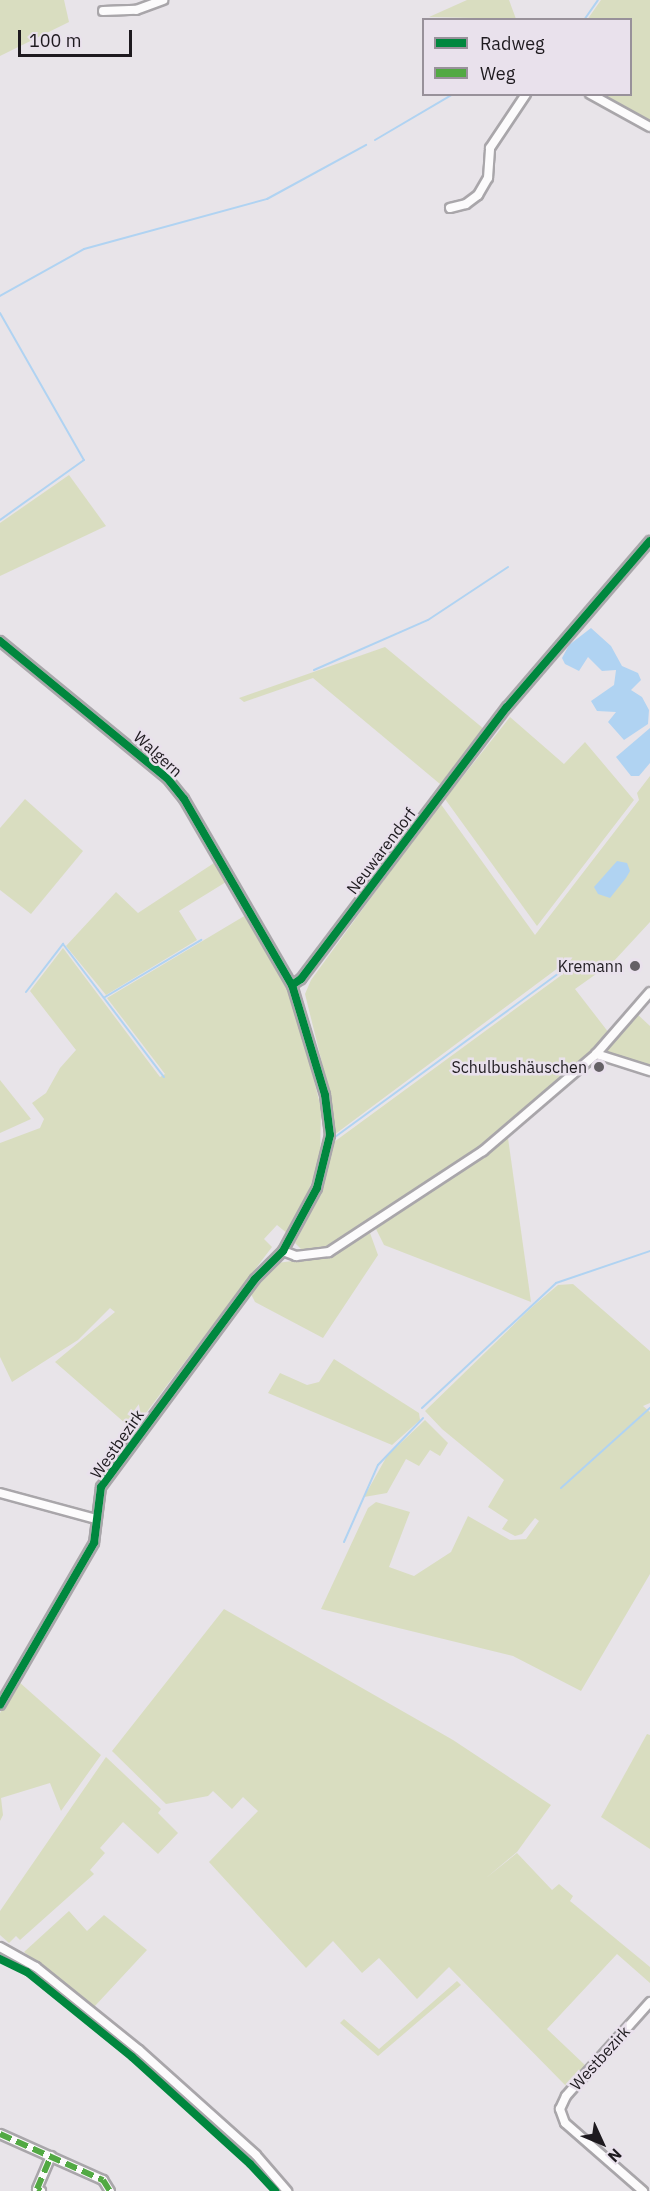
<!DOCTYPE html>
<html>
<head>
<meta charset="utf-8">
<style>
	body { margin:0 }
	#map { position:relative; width:650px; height:2191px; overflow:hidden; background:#e8e4e9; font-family:"IBM Plex Sans",sans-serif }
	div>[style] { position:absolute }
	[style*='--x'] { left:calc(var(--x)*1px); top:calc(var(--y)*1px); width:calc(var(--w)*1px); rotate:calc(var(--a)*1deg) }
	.green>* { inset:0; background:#d9ddc0 }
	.water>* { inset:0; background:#b0d3f2 }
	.stream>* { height:2px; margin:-1px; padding:0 1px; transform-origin:1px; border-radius:1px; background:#b0d3f2 }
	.roads { filter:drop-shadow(2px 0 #a9a6aa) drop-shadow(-2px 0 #a9a6aa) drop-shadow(0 2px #a9a6aa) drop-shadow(0 -2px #a9a6aa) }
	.street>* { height:8px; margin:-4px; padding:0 4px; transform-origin:4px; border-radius:4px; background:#fcfbfc }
	.quiet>* { height:6px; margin-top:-3px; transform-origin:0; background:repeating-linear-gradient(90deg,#52a943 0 12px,transparent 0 18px) }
	.cycleway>* { height:8px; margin:-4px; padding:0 4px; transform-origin:4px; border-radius:4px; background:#00873e }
	.dots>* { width:16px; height:16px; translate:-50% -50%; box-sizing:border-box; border:3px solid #e9e1ec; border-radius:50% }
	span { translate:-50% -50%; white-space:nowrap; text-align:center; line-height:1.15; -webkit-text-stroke:5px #e9e1ec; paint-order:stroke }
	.street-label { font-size:16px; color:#1e1a1f }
	.poi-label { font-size:16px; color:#1e1a1f }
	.right { translate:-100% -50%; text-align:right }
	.legend { position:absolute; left:422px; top:18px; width:210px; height:78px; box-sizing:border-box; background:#e9e1ec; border:2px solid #98919a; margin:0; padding:8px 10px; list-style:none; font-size:18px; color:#1e1a1f }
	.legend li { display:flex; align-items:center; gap:12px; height:30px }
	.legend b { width:30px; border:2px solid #98919a }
	.north { position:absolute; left:572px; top:2113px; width:60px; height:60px; -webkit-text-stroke:4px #e9e1ec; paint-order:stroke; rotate:134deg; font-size:16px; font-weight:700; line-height:24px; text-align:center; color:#1e1a1f }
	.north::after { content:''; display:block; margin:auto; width:21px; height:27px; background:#1e1a1f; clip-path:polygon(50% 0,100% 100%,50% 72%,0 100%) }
	.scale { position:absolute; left:18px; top:30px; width:114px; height:27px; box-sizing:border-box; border:3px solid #1e1a1f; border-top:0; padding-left:8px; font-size:18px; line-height:21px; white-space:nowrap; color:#1e1a1f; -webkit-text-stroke:4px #e9e1ec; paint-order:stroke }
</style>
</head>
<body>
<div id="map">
	<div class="green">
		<div style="clip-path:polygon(0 0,64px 0,69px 22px,0 56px)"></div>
		<div style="clip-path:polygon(467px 0,509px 0,516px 19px,429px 17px)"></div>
		<div style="clip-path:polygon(601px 0,650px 0,650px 124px,596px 95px,630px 94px,630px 20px,587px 20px)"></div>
		<div style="clip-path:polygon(69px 475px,106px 526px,0 576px,0 523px)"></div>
		<div style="clip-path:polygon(385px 647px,484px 729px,440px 784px,313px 678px,244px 702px,239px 698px)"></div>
		<div style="clip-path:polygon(510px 717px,564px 764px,585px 742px,634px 800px,537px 926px,445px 799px)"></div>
		<div style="clip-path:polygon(650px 776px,650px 922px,613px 962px,575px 989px,609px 1033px,555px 1085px,481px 1147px,347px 1238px,329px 1246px,303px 1251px,295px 1243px,323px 1189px,334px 1142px,563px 974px,558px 968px,334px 1135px,332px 1103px,305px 994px,311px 980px,440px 803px,535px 935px,639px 800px,637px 793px)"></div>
		<div style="clip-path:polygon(25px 799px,83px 851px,31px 914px,0 890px,0 828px)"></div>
		<div style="clip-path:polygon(214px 863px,226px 882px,179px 911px,197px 940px,106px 995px,66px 946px,116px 892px,138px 913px)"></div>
		<div style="clip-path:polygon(246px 915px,289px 991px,297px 1014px,321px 1108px,320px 1160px,297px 1221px,288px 1234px,277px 1225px,264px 1239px,272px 1247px,133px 1430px,55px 1362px,115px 1312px,110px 1308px,78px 1340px,12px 1382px,0 1357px,0 1143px,40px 1128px,44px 1119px,32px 1103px,46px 1093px,60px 1068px,76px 1050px,30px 991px,63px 948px,160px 1077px,165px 1074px,107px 998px)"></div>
		<div style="clip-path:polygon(636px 1013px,650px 1026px,650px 1067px,609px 1055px,606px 1048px)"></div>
		<div style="clip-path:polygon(0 1080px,31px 1119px,0 1133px)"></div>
		<div style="clip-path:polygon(508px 1138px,531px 1302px,384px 1245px,376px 1229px)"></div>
		<div style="clip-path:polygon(370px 1233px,378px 1255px,323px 1338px,255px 1302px,251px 1294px,277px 1263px,332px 1256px)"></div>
		<div style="clip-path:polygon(573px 1284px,650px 1351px,650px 1403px,643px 1406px,650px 1412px,650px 1574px,581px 1691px,513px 1656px,321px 1609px,368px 1508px,376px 1502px,410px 1512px,389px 1567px,414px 1576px,451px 1552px,468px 1516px,510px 1540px,526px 1539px,539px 1521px,535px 1518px,522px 1534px,515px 1536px,502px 1529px,508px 1520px,488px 1507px,504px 1480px,442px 1429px,425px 1411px,532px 1307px,558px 1285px)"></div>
		<div style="clip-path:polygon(334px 1359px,419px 1413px,420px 1420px,392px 1445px,268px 1393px,280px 1373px,307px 1385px,319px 1382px)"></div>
		<div style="clip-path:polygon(425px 1420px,448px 1443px,440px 1456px,430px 1450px,419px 1466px,406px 1459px,387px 1493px,364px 1497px,387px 1456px)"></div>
		<div style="clip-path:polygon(224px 1609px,453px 1740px,551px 1805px,517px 1852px,486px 1878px,517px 1853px,552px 1890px,559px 1884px,573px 1896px,570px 1901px,650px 1967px,650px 1983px,617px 1954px,547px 2029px,586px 2066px,567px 2087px,449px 1967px,417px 1999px,379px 1958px,362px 1973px,333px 1941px,306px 1968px,209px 1862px,258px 1811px,243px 1797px,232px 1809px,213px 1791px,208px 1796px,166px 1804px,112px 1751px)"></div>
		<div style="clip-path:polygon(18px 1681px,101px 1755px,61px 1811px,50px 1783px,1px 1798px,3px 1815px,0 1821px,0 1713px)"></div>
		<div style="clip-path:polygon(647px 1734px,650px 1735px,650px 1849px,601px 1817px)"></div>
		<div style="clip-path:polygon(106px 1757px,161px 1809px,158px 1813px,178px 1833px,158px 1854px,123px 1822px,100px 1848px,105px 1853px,90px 1870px,94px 1874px,20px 1940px,16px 1936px,9px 1943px,0 1935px,0 1911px)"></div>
		<div style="clip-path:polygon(69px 1911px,87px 1931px,104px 1915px,147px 1950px,94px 2007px,24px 1952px)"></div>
		<div style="clip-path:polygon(457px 1981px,461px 1985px,378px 2056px,340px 2023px,344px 2019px,379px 2049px)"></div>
	</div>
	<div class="water">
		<div style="clip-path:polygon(591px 628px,611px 646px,622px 666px,638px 673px,641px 680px,631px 690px,642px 697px,649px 710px,648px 724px,624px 740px,608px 722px,616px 712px,597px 711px,591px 701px,614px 685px,616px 670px,602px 671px,588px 657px,579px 671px,565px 664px,562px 658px,569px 645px)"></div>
		<div style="clip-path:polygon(650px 728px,650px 763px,639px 776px,631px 776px,616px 757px)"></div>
		<div style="clip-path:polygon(617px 861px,627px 863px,630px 871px,626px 878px,610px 898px,598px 894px,594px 887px)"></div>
	</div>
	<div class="stream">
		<div style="--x:584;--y:20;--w:24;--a:-55"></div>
		<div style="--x:375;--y:140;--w:91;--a:-30.5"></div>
		<div style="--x:0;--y:296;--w:96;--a:-29.2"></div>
		<div style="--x:84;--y:249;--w:190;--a:-15.3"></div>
		<div style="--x:267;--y:199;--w:113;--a:-28.6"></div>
		<div style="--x:0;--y:313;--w:169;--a:60.3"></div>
		<div style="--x:84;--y:460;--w:103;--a:144.5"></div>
		<div style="--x:314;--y:670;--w:124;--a:-23.7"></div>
		<div style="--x:428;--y:620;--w:96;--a:-33.5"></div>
		<div style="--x:26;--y:992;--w:61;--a:-52.4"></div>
		<div style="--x:63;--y:944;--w:167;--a:52.8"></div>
		<div style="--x:105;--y:997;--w:112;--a:-30.7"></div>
		<div style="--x:335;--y:1137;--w:281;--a:-36.2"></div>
		<div style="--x:422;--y:1408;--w:183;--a:-43"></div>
		<div style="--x:556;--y:1283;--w:99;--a:-18.8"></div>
		<div style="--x:561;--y:1488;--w:120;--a:-42"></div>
		<div style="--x:344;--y:1542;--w:84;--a:-66.2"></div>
		<div style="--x:378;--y:1465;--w:65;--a:-46.2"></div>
	</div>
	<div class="roads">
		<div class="street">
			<div style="--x:103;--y:11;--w:33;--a:-2"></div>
			<div style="--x:136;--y:10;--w:29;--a:-20"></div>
			<div style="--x:590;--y:94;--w:68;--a:28.8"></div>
			<div style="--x:450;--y:208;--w:16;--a:-14"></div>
			<div style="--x:466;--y:204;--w:15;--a:-37"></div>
			<div style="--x:478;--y:195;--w:20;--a:-60"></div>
			<div style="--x:488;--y:178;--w:30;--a:-86"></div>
			<div style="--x:490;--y:148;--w:65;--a:-56.3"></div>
			<div style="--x:0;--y:641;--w:216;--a:39.4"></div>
			<div style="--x:167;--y:778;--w:27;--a:51"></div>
			<div style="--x:184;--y:799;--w:215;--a:59.9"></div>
			<div style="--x:292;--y:985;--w:115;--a:73.3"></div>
			<div style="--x:325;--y:1095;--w:40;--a:82.9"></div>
			<div style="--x:330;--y:1135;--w:55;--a:103.8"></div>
			<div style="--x:317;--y:1188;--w:72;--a:118.4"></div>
			<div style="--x:283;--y:1251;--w:40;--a:135"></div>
			<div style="--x:255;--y:1279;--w:259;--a:126.5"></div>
			<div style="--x:101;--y:1487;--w:56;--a:97.1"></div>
			<div style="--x:94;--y:1543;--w:187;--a:120.1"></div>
			<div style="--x:292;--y:985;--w:11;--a:-34"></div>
			<div style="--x:301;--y:979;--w:341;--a:-52.9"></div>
			<div style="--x:507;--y:707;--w:219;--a:-49.3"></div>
			<div style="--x:596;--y:1054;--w:57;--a:17.5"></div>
			<div style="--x:283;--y:1251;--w:14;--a:21"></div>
			<div style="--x:296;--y:1256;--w:33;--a:-7"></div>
			<div style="--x:329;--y:1252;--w:184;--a:-33.3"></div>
			<div style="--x:483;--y:1151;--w:149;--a:-40.6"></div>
			<div style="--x:596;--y:1054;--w:82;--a:-48.9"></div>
			<div style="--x:0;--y:1493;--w:99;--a:15.2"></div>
			<div style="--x:0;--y:1947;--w:41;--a:29.1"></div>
			<div style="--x:36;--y:1967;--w:132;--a:38.9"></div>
			<div style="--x:139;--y:2050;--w:157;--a:41.9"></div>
			<div style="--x:256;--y:2155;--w:48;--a:49.3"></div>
			<div style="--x:0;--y:2134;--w:113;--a:24.1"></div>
			<div style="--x:103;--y:2180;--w:13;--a:58"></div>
			<div style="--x:41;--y:2191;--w:4;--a:-153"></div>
			<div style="--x:37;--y:2189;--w:36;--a:-67"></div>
			<div style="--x:643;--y:2191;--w:103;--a:-138.9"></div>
			<div style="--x:565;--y:2123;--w:15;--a:-110"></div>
			<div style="--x:560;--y:2109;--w:14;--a:-65"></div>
			<div style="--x:566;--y:2096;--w:126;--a:-48.2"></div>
		</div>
	</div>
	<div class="quiet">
		<div style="--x:0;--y:2134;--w:113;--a:24.1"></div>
		<div style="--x:103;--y:2180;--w:13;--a:58"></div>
		<div style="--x:41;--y:2191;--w:4;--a:-153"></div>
		<div style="--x:37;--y:2189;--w:36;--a:-67"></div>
	</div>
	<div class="cycleway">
		<div style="--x:0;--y:641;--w:216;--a:39.4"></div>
		<div style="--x:167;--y:778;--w:27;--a:51"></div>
		<div style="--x:184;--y:799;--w:215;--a:59.9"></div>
		<div style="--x:292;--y:985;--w:115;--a:73.3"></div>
		<div style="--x:325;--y:1095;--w:40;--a:82.9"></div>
		<div style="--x:330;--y:1135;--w:55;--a:103.8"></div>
		<div style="--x:317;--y:1188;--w:72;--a:118.4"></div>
		<div style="--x:283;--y:1251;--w:40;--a:135"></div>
		<div style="--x:255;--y:1279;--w:259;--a:126.5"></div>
		<div style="--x:101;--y:1487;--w:56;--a:97.1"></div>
		<div style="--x:94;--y:1543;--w:187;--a:120.1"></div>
		<div style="--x:292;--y:985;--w:11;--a:-34"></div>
		<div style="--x:301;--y:979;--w:341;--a:-52.9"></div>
		<div style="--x:507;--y:707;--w:219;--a:-49.3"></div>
		<div style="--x:0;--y:1959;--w:30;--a:26"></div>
		<div style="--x:27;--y:1972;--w:135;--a:39"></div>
		<div style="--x:132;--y:2057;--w:159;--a:42.2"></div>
		<div style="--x:250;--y:2164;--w:37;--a:47"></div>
	</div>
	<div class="dots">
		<div style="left:635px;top:966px;background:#656166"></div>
		<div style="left:599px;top:1067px;background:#656166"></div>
	</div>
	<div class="street-label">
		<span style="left:158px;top:754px;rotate:42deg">Walgern</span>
		<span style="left:381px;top:851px;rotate:-53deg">Neuwarendorf</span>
		<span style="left:117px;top:1444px;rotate:-55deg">Westbezirk</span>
		<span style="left:600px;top:2058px;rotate:-48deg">Westbezirk</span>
	</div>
	<div class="poi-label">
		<span class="right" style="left:623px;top:966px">Kremann</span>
		<span class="right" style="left:587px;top:1067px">Schulbushäuschen</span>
	</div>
	<ul class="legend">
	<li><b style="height:8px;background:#00873e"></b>Radweg</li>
	<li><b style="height:8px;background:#52a943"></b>Weg</li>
	</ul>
	<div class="north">N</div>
	<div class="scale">100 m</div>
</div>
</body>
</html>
